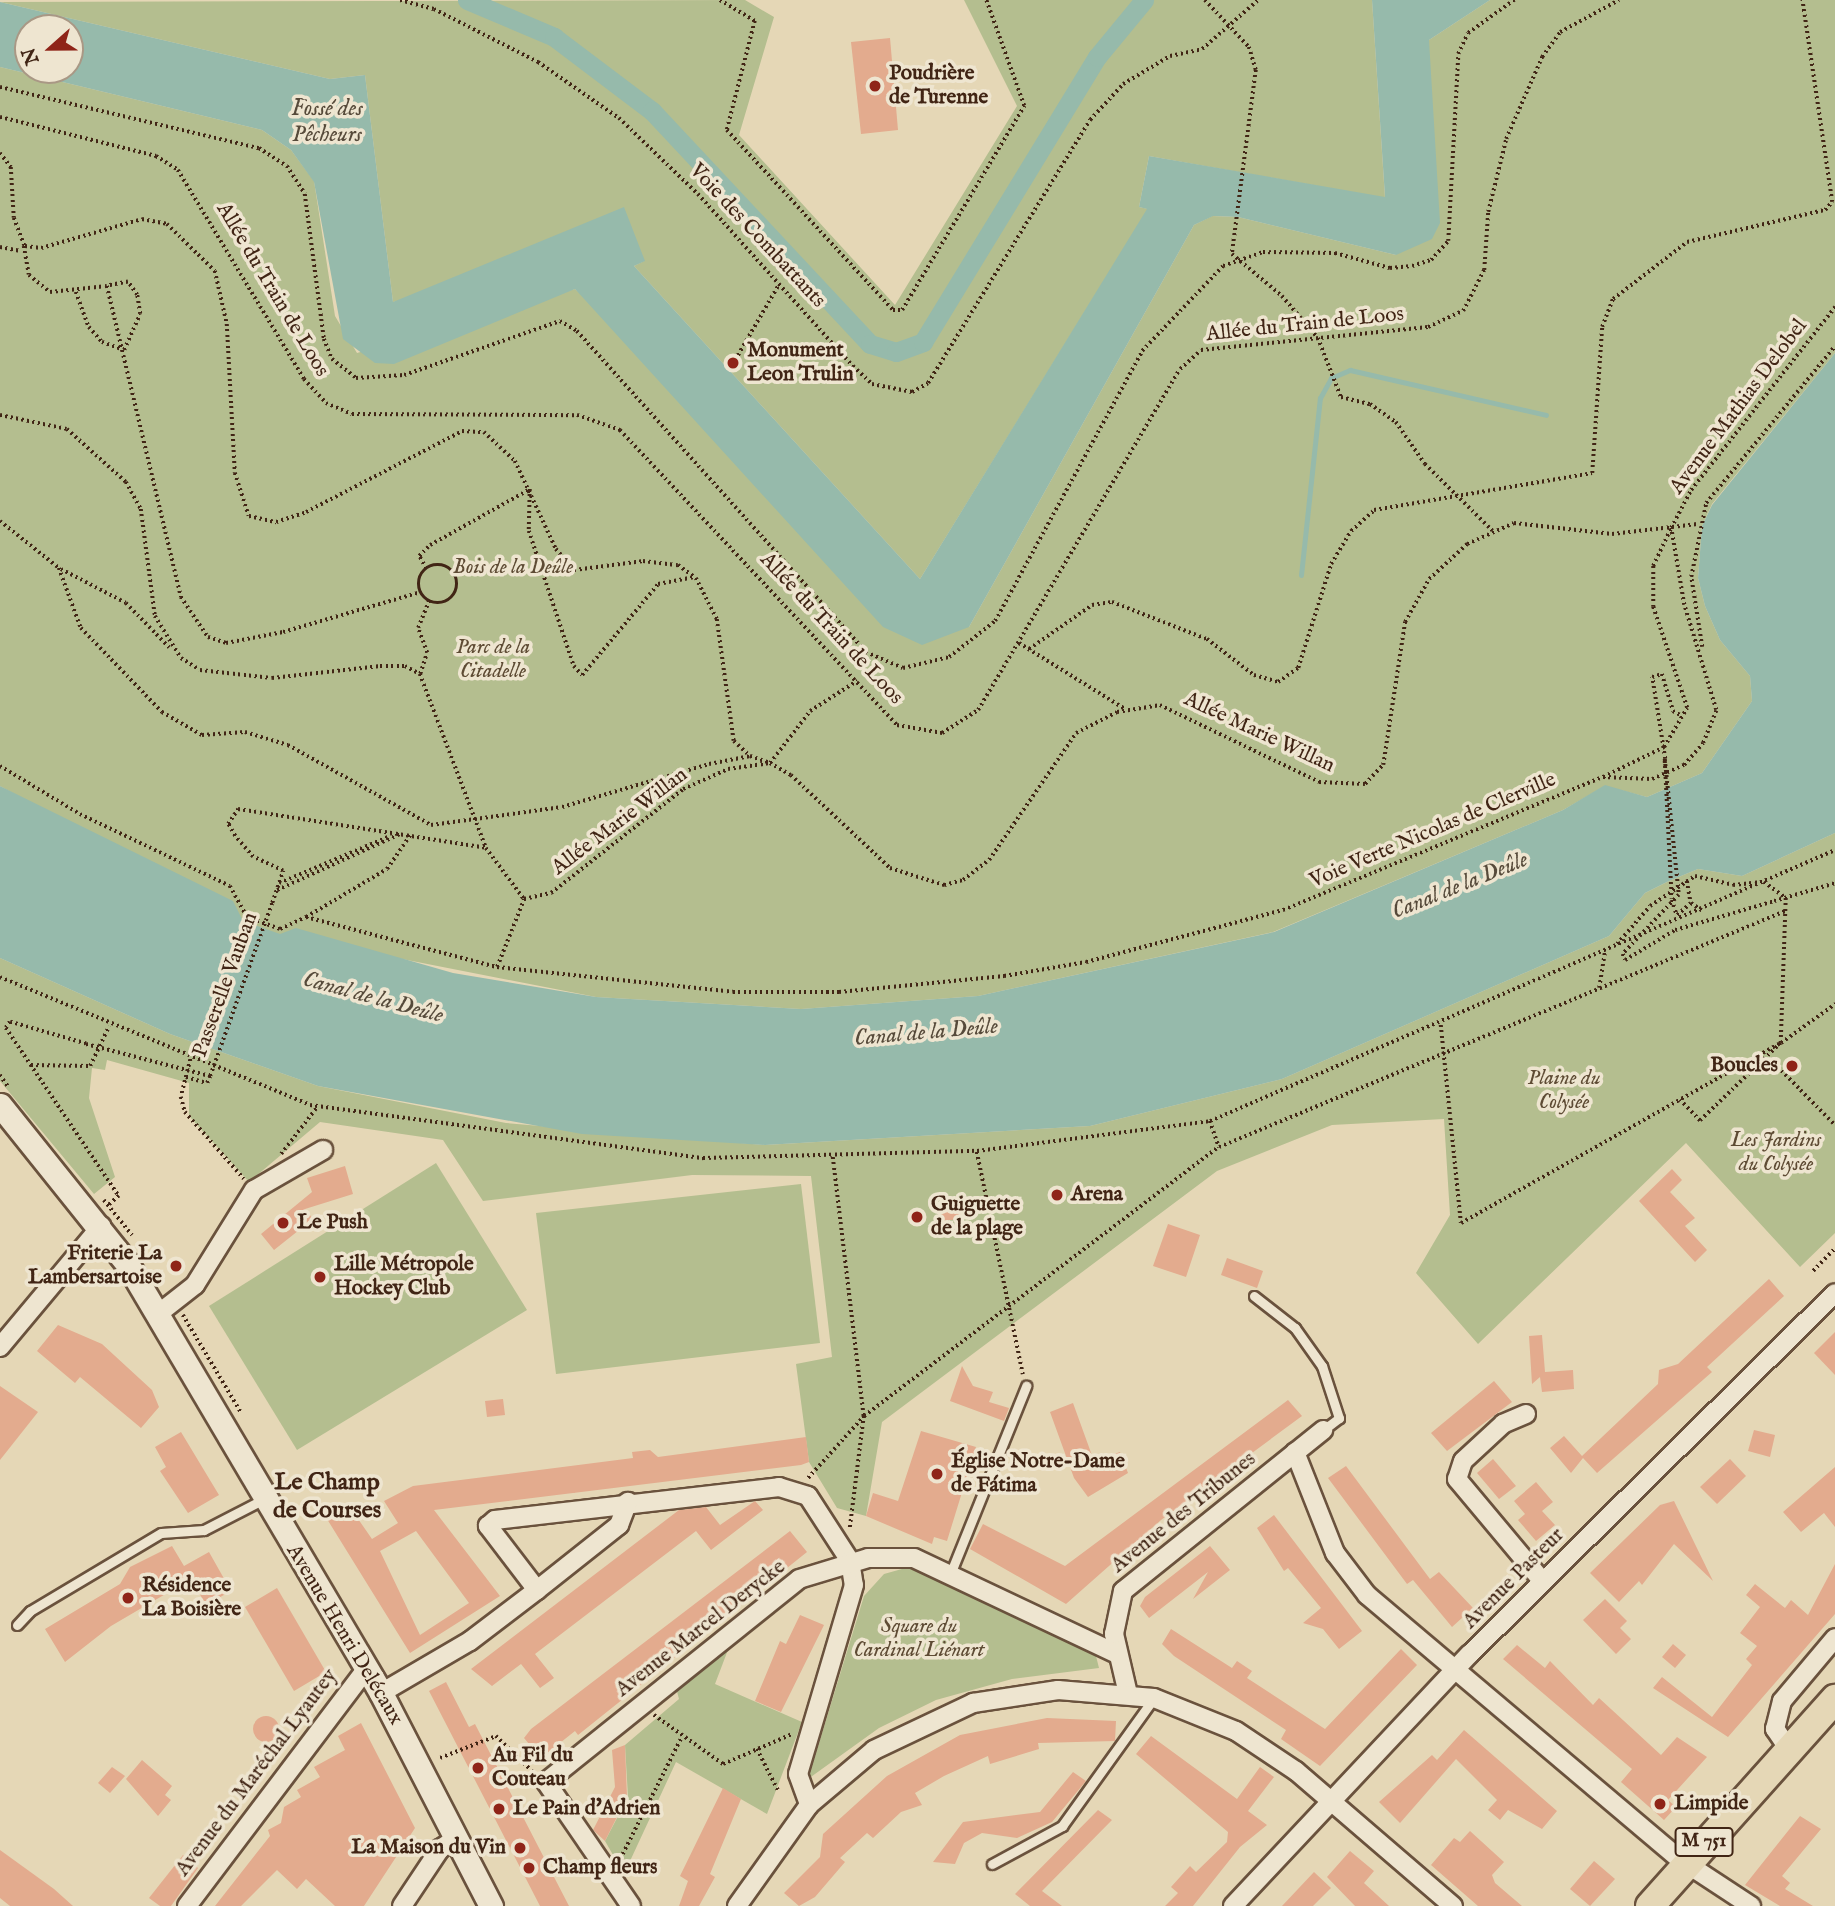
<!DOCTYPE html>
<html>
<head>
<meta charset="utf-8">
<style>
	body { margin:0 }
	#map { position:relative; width:1835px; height:1906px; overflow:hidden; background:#e5d7b6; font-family:"IM FELL English",serif }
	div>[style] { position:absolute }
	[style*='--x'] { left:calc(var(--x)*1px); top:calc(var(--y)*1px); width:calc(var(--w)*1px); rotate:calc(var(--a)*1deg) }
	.green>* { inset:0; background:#b4be8f }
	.water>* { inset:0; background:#96baab }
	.stream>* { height:5px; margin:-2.5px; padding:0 2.5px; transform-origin:2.5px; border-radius:2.5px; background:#96baab }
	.canal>* { height:19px; margin:-9.5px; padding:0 9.5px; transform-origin:9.5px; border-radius:9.5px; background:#96baab }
	.building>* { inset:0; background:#e3ab8e }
	.round { border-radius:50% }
	.path>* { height:3.5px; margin-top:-1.75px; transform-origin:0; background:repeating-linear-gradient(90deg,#412515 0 2px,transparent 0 5.5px) }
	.path>.ring { margin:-1.75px; padding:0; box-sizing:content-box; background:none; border:3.5px solid #412515; border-radius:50% }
	.roads { filter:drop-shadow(2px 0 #6a523d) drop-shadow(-2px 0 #6a523d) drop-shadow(0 2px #6a523d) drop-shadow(0 -2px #6a523d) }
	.service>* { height:9px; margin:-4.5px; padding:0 4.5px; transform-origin:4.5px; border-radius:4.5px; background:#eee5d0 }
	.minor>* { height:18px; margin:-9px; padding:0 9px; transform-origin:9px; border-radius:9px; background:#eee5d0 }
	.tertiary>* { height:23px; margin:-11.5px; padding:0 11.5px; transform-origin:11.5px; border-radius:11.5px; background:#eee5d0 }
	.primary>* { height:28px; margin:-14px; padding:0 14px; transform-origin:14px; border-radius:14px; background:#e5d7b6 }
	.path-bridge>* { height:3.5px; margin-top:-1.75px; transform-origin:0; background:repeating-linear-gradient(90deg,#412515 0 2px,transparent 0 5.5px) }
	.dots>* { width:19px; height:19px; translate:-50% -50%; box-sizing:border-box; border:4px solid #eee5d0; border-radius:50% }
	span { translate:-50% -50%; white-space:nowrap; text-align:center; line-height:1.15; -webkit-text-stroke:7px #eee5d0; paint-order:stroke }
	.shield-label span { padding:2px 5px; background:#eee5d0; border:2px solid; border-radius:5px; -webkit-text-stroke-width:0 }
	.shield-label { font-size:19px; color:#412515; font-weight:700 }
	.poi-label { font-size:21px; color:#412515; font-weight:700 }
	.left { translate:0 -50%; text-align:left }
	.right { translate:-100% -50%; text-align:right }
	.street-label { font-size:21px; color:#412515 }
	.park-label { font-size:21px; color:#5e4b34; font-style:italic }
	.water-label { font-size:23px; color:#564a3a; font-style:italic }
	.quarter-label { font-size:24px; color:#412515; font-weight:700 }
	.north { position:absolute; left:14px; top:14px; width:70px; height:70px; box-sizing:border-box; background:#eee5d0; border:2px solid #a99885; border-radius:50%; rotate:249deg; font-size:19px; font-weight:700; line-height:28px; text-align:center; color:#412515 }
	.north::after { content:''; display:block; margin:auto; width:24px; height:32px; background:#8f2418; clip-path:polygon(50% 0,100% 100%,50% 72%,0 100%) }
</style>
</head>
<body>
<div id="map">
	<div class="green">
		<div style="clip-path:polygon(745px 0,774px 17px,739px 135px,895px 305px,1017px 106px,964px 0,1372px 0,1385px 198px,1149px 156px,1139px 207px,1148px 209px,920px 579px,634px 266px,644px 261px,393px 302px,365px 75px,330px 79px,0 2px)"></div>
		<div style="clip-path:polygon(1490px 0,1835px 0,1835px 353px,1712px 504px,1702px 526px,1698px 578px,1705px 606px,1720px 640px,1750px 676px,1752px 701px,1702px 773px,1647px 797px,1605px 786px,1563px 810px,1273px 932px,978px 996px,801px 1009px,596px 997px,280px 935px,243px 921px,0 786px,0 67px,262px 130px,291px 150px,314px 181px,335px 316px,357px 353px,575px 289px,969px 627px,1194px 225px,1212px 216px,1238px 217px,1396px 255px,1429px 40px)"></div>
		<div style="clip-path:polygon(1835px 833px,1835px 1233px,1800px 1267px,1686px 1143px,1478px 1344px,1416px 1273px,1450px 1215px,1444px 1119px,1332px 1125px,1217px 1171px,882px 1422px,866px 1516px,837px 1508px,809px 1462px,796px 1364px,832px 1357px,811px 1176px,692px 1175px,483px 1201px,443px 1140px,320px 1122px,249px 1182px,189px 1116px,189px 1083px,107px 1060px,105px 1070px,92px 1068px,89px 1098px,115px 1177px,94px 1194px,0 1081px,0 958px,170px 1034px,318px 1086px,506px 1123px,765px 1145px,1090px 1126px,1282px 1079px,1609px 936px,1645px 893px,1669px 881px,1698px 869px,1742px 876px)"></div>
		<div style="clip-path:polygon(436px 1163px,527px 1310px,297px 1450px,209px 1306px)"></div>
		<div style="clip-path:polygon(801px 1184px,820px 1343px,556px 1374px,536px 1213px)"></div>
		<div style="clip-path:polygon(909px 1567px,930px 1572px,1096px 1656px,1099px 1668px,1012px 1679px,936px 1700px,879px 1728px,808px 1779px,864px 1596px,884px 1574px)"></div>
		<div style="clip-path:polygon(734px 1634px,715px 1684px,802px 1722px,767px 1814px,676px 1762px,624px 1874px,605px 1841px,628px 1797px,625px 1745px,679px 1699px,675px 1684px)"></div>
	</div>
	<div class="water">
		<div style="clip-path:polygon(evenodd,1372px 0,1490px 0,1429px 40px,1440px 223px,1432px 239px,1396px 255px,1238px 217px,1213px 216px,1194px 225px,969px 627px,922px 645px,883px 627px,575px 289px,394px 364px,375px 363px,343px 339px,314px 182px,291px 150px,262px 130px,0 67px,0 2px,330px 79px,365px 75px,393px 302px,624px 207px,645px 261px,634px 266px,920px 579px,1147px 209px,1139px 207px,1149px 156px,1385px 197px,1372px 0,28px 28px,70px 28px,70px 70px,28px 70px,28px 28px)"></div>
		<div style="clip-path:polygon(1835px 353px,1835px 833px,1742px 876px,1698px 869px,1669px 881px,1645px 893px,1609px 936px,1282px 1079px,1090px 1126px,765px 1145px,582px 1134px,318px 1086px,170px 1034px,0 958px,0 786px,233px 901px,243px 921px,280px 934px,296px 928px,453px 973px,596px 997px,801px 1009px,978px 996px,1274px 932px,1563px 810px,1605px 785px,1647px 797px,1702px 773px,1752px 701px,1750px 676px,1720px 640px,1705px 606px,1698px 578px,1702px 526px,1712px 505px)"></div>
	</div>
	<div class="stream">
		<div style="--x:1301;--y:575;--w:178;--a:-83.9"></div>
		<div style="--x:1320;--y:398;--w:23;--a:-61"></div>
		<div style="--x:1331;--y:378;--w:21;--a:-23"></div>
		<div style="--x:1350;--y:370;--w:201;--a:12.9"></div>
	</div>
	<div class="canal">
		<div style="--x:467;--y:0;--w:95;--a:23"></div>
		<div style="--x:554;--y:37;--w:123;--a:37.1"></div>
		<div style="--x:652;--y:111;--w:319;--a:46.9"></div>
		<div style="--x:870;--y:344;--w:27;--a:17"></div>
		<div style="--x:896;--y:352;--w:29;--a:-20"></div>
		<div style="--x:923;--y:342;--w:334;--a:-58.6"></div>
		<div style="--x:1097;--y:57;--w:74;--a:-50.5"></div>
	</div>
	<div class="building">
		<div style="clip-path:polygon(890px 38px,898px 130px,861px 134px,851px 42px)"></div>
		<div style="clip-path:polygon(345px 1166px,353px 1194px,305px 1209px,313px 1219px,274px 1250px,261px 1234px,312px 1192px,307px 1178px)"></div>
		<div style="clip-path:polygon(1672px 1169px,1682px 1180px,1670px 1192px,1695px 1218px,1685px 1226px,1707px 1250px,1695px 1262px,1639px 1201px)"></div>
		<div style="clip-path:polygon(971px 1200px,974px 1217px,942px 1221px,940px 1204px)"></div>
		<div style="clip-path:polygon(1168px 1224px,1200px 1235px,1186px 1277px,1153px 1266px)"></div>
		<div style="clip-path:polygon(1227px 1258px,1263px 1271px,1257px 1288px,1221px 1275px)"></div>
		<div style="clip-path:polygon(1769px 1279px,1784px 1296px,1707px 1367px,1712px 1372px,1597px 1473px,1583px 1458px,1571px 1473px,1550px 1448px,1564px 1436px,1582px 1456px,1658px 1384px,1659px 1370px,1678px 1364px)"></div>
		<div style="clip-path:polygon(58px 1325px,102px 1344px,152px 1390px,159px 1407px,141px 1428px,80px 1377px,75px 1383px,37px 1351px)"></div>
		<div style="clip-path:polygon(1835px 1332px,1835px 1375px,1814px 1353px)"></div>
		<div style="clip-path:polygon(1542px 1335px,1545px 1372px,1573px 1370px,1574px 1389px,1542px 1392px,1540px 1377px,1532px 1384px,1529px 1336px)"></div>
		<div style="clip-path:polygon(962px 1366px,973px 1386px,993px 1392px,989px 1402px,1009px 1408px,1004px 1421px,950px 1401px)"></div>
		<div style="clip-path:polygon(1494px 1381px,1512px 1402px,1447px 1451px,1431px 1433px)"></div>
		<div style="clip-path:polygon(0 1386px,38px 1412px,0 1460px)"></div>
		<div style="clip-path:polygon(503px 1399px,505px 1415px,487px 1417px,485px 1401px)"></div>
		<div style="clip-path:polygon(1288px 1400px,1302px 1416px,1161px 1520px,1066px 1604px,970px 1549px,983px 1524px,1065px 1566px)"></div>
		<div style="clip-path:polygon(1073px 1403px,1094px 1461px,1120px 1452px,1128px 1473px,1088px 1497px,1074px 1478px,1050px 1412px)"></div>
		<div style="clip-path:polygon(1754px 1430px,1775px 1435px,1770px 1457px,1748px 1451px)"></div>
		<div style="clip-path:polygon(921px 1431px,976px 1447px,947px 1541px,934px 1537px,932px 1544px,866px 1516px,873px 1493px,898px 1501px)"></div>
		<div style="clip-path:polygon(181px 1432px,219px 1495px,188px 1513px,160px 1471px,166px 1467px,155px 1447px)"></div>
		<div style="clip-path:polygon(evenodd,806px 1437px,809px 1462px,801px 1465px,434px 1510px,500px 1596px,410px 1653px,327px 1519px,347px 1503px,372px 1539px,398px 1523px,384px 1501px,413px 1486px,633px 1458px,632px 1452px,650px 1450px,658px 1457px,806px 1437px,416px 1531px,469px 1603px,420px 1635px,380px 1551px,416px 1531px)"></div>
		<div style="clip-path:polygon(1493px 1459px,1516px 1486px,1499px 1499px,1477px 1473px)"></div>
		<div style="clip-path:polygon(1730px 1459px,1746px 1476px,1717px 1504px,1700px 1487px)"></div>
		<div style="clip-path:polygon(1346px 1466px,1430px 1579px,1439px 1572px,1473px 1608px,1452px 1627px,1413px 1580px,1407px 1584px,1328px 1478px)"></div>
		<div style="clip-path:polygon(1835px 1467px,1835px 1527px,1824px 1513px,1801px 1532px,1783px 1512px)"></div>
		<div style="clip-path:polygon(1536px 1482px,1553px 1502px,1542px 1511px,1555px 1525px,1536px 1541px,1518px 1520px,1525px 1514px,1514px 1501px)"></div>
		<div style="clip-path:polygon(755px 1501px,763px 1510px,711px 1550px,696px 1531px,535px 1654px,554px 1678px,540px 1688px,521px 1664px,492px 1686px,471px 1669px,679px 1510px,706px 1507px,720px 1525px)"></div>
		<div style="clip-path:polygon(1674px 1501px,1713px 1581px,1674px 1544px,1642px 1585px,1639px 1581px,1619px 1602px,1590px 1573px,1660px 1505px)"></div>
		<div style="clip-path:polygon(1274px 1515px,1362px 1631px,1339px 1649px,1323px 1629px,1303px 1623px,1321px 1608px,1288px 1568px,1284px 1571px,1257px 1528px)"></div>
		<div style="clip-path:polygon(790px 1531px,807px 1552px,578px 1735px,575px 1731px,541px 1758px,524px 1738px,531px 1729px)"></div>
		<div style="clip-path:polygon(172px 1546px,184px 1566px,209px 1552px,231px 1591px,206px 1605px,191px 1579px,111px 1626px,65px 1662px,45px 1629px,120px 1584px,130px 1567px)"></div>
		<div style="clip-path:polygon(1210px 1546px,1230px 1570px,1193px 1599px,1208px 1572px,1149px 1618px,1140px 1606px,1145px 1597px)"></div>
		<div style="clip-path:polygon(1835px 1564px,1835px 1614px,1728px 1737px,1653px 1688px,1662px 1677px,1712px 1717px,1752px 1665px,1746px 1659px,1757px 1646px,1740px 1633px,1760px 1607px,1746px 1595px,1755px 1584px,1785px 1608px,1791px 1600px,1808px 1615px)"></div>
		<div style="clip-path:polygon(277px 1588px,326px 1672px,294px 1691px,245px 1607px)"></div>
		<div style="clip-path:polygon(1605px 1599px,1627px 1621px,1620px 1628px,1631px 1639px,1616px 1654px,1583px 1620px)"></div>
		<div style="clip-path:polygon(800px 1615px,824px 1625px,781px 1712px,755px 1701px,780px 1641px,786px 1644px)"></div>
		<div style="clip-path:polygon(1171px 1629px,1232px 1668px,1237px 1661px,1252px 1671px,1247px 1678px,1325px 1729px,1401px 1649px,1417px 1665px,1320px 1766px,1281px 1739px,1286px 1730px,1174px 1656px,1162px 1644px)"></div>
		<div style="clip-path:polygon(1673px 1644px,1686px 1655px,1675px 1668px,1662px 1657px)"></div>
		<div style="clip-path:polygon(1517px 1645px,1545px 1668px,1550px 1661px,1593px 1705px,1599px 1698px,1661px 1755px,1677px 1737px,1707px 1757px,1668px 1800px,1676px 1807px,1664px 1820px,1621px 1782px,1632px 1769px,1503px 1659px)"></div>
		<div style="clip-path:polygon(446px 1682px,469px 1727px,475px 1724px,569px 1906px,540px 1906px,429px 1691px)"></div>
		<div class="round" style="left:253px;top:1716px;width:26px;height:26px"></div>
		<div style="clip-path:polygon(1047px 1718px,1116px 1721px,1115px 1741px,1038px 1743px,1039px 1749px,990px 1764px,988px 1756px,944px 1776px,915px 1793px,922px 1805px,901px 1812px,873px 1838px,867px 1833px,840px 1858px,845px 1862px,815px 1897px,799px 1906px,784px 1893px,820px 1857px,823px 1834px,887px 1776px,960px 1735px)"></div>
		<div style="clip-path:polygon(361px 1723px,415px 1828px,364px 1906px,335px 1906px,306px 1879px,297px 1889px,277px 1870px,241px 1906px,215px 1906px,270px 1836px,268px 1830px,281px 1823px,284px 1807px,301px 1797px,297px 1790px,320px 1777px,314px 1767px,345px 1750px,338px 1736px)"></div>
		<div style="clip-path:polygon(1464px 1730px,1557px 1811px,1542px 1829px,1508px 1810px,1500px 1820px,1488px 1810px,1497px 1800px,1456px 1759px,1400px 1823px,1379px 1802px,1432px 1755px,1437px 1760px)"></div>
		<div style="clip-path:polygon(1151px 1736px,1237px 1799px,1260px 1767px,1274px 1777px,1248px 1811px,1267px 1825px,1240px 1847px,1193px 1906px,1165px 1906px,1178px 1893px,1171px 1887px,1190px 1866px,1196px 1872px,1227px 1842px,1228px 1832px,1136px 1754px)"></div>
		<div style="clip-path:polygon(625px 1745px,627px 1797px,605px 1841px,593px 1830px,615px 1787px,612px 1750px)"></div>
		<div style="clip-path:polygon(142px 1760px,172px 1786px,165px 1795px,171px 1800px,158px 1816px,126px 1779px)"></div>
		<div style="clip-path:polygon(112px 1767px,125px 1776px,110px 1793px,98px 1783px)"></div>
		<div style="clip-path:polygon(1073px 1772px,1086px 1781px,1052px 1822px,1017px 1838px,982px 1833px,964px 1843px,955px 1864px,933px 1862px,963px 1822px,1040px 1812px)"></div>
		<div style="clip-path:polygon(723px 1788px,741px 1799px,710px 1874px,715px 1877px,699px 1906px,679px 1906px,688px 1881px,680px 1876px)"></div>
		<div style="clip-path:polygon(1098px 1810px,1112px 1820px,1042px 1891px,1062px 1906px,1030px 1906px,1015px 1894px)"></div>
		<div style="clip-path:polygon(1800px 1816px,1821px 1829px,1782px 1876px,1790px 1883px,1785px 1889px,1813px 1906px,1780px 1906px,1745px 1885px)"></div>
		<div style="clip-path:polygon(1470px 1831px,1504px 1862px,1492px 1875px,1495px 1883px,1522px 1906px,1478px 1906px,1431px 1865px,1454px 1838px,1460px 1842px)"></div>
		<div style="clip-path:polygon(0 1850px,54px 1889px,73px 1906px,10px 1906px,0 1898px)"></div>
		<div style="clip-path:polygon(1350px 1851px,1374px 1871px,1364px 1883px,1389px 1906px,1355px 1906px,1327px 1877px)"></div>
		<div style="clip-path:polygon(183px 1855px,198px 1868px,171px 1906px,160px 1906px,149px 1898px)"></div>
		<div style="clip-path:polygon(1594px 1861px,1615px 1879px,1590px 1906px,1570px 1889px)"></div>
		<div style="clip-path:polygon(1314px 1872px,1331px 1888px,1313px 1906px,1282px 1906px)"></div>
	</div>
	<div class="path">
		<div style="--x:400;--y:0;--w:35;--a:15"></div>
		<div style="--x:434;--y:9;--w:117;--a:27"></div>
		<div style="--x:538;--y:62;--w:98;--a:34.7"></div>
		<div style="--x:619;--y:118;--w:110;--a:43.9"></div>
		<div style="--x:698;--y:194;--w:232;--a:48"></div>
		<div style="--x:853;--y:366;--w:26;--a:43"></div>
		<div style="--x:872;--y:384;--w:41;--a:11.3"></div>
		<div style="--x:912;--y:392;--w:18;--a:-29"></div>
		<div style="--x:928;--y:383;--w:309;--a:-58.4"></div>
		<div style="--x:1090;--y:120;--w:49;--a:-47.5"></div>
		<div style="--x:1123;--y:84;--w:55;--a:-30.8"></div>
		<div style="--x:1170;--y:56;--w:33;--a:-12"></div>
		<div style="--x:1202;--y:49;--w:74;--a:-41.2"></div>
		<div style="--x:720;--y:0;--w:41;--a:31"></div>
		<div style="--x:755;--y:21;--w:113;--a:104.4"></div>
		<div style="--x:727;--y:130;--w:245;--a:47.3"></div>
		<div style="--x:893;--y:310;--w:9;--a:0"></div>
		<div style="--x:902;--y:310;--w:238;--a:-59.1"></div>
		<div style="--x:1024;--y:106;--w:113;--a:-109.7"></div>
		<div style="--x:1205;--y:0;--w:64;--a:46.9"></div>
		<div style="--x:1249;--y:47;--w:24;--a:73"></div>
		<div style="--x:1256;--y:70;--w:186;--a:97.4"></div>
		<div style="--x:1232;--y:254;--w:65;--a:40"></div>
		<div style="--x:1282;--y:296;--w:55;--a:49.4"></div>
		<div style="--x:1318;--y:338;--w:63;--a:68.7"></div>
		<div style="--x:1341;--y:397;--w:30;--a:14"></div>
		<div style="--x:1370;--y:404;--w:32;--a:35"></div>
		<div style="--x:1396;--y:422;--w:51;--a:55.4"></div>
		<div style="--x:1425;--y:464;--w:95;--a:44.6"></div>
		<div style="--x:0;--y:87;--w:266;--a:13.3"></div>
		<div style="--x:259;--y:148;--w:33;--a:33"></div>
		<div style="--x:287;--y:166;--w:33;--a:57"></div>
		<div style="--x:305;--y:194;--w:146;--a:82.5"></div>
		<div style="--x:324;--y:339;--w:22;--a:68"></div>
		<div style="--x:332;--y:359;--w:31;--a:38"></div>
		<div style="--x:356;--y:378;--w:48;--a:-3.6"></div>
		<div style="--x:404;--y:375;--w:165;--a:-19.1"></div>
		<div style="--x:560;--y:321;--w:20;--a:30"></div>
		<div style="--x:577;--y:331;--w:432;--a:48"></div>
		<div style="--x:866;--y:652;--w:40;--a:23.4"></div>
		<div style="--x:903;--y:668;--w:47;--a:-13.4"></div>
		<div style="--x:949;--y:657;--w:58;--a:-38"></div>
		<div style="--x:995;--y:621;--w:307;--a:-61.4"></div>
		<div style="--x:1142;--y:351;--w:117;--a:-46.4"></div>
		<div style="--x:1223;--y:266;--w:42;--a:-19.3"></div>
		<div style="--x:1263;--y:252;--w:72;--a:0.8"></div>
		<div style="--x:1335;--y:253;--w:57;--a:15.3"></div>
		<div style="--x:1390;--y:268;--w:22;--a:-5"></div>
		<div style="--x:1412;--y:266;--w:20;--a:-18"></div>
		<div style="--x:1431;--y:260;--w:25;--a:-48"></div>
		<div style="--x:1448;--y:241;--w:187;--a:-86.9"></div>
		<div style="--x:1458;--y:54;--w:23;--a:-65"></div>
		<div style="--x:1468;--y:33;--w:57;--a:-35.7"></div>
		<div style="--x:0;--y:117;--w:161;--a:14"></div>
		<div style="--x:156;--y:156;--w:26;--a:32"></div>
		<div style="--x:178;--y:170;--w:244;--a:58.9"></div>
		<div style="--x:304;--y:379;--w:33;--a:47"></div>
		<div style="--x:326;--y:403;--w:28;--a:23"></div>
		<div style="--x:352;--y:414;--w:225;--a:0.3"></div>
		<div style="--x:577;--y:415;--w:46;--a:19.2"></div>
		<div style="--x:620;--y:430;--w:405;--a:46.8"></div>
		<div style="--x:897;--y:725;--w:46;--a:10.1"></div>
		<div style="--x:942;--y:733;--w:43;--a:-32.6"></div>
		<div style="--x:978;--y:710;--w:396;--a:-59.4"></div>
		<div style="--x:1180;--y:369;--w:28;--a:-42"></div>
		<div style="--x:1201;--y:350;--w:228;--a:-5.8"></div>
		<div style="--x:1428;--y:327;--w:38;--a:-25"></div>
		<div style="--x:1463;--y:311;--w:46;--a:-62.9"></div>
		<div style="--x:1484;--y:270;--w:58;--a:-86.1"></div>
		<div style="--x:1488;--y:212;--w:75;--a:-76.1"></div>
		<div style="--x:1506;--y:139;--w:90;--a:-66.3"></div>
		<div style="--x:1542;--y:57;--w:31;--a:-54"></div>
		<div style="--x:1560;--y:32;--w:67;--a:-28.5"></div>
		<div style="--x:0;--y:153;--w:18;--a:52"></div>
		<div style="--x:11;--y:167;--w:51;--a:86.6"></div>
		<div style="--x:14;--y:218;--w:30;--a:69"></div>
		<div style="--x:25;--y:246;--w:16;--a:7"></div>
		<div style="--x:41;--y:248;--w:105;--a:-16"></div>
		<div style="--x:142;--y:219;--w:25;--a:11"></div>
		<div style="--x:167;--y:224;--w:67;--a:44.4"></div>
		<div style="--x:215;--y:271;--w:54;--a:77.2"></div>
		<div style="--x:227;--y:324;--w:149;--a:86.9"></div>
		<div style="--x:235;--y:473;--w:45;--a:72"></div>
		<div style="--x:249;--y:516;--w:28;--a:13"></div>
		<div style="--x:276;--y:522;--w:32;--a:-18"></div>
		<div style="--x:306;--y:512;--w:176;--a:-27.4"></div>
		<div style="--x:462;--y:431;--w:22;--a:3"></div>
		<div style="--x:484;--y:432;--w:42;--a:43.1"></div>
		<div style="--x:515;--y:461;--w:97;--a:65"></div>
		<div style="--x:556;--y:549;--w:28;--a:49"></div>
		<div style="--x:574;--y:570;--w:70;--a:-7.4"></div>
		<div style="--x:643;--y:561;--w:35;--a:7"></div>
		<div style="--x:678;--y:565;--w:22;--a:36"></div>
		<div style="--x:696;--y:578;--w:46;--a:62.9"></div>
		<div style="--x:717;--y:619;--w:123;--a:82.1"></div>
		<div style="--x:734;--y:741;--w:22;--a:43"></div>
		<div style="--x:24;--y:246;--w:29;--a:80"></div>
		<div style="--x:29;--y:275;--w:27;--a:39"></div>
		<div style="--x:50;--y:292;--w:57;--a:-6"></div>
		<div style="--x:107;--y:286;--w:320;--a:76.6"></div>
		<div style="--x:181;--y:597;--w:48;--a:56"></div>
		<div style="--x:208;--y:637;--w:19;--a:18"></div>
		<div style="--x:226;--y:643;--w:58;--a:-10.9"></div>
		<div style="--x:283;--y:632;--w:144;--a:-16.2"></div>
		<div style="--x:0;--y:247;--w:21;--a:11"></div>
		<div style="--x:76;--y:292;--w:37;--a:70"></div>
		<div style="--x:89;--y:327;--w:20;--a:49"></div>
		<div style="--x:102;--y:342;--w:23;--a:20"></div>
		<div style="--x:124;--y:350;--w:39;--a:-66"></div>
		<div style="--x:140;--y:314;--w:19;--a:-99"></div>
		<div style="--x:137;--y:295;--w:16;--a:-125"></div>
		<div style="--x:128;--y:282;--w:21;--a:169"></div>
		<div style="--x:735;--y:360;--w:88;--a:-59.9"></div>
		<div style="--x:0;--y:415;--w:68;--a:11.8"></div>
		<div style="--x:67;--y:429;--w:79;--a:41.9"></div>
		<div style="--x:126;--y:482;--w:31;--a:61"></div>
		<div style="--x:141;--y:509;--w:108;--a:82.5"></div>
		<div style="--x:155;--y:616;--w:49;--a:58.2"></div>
		<div style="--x:181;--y:658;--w:22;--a:32"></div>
		<div style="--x:200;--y:670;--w:72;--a:6.3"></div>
		<div style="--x:272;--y:678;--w:109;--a:-6.3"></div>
		<div style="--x:380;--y:666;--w:25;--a:0"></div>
		<div style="--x:405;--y:666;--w:17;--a:28"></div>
		<div style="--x:420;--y:674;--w:186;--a:69.2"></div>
		<div style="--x:486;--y:848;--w:64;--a:53.3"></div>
		<div style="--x:524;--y:899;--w:28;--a:-13"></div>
		<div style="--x:551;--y:893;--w:168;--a:-38.2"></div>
		<div style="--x:683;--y:789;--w:49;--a:-24"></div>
		<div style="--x:728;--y:769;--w:42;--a:-8.1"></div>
		<div style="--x:770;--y:763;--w:24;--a:30"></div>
		<div style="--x:791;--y:775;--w:136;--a:43.2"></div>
		<div style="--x:890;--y:868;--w:57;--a:17.5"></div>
		<div style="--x:944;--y:885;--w:20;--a:-15"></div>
		<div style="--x:963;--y:880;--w:33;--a:-38"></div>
		<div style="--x:989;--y:860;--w:154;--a:-55.6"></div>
		<div style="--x:1076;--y:733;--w:46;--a:-27.1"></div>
		<div style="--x:1117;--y:712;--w:44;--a:-9.2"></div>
		<div style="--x:1160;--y:705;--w:177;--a:25.8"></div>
		<div style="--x:1319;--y:782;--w:46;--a:2.5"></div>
		<div style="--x:1365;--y:784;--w:26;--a:-47"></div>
		<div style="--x:1383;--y:765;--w:145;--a:-81.3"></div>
		<div style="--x:1405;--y:622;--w:49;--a:-60.8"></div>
		<div style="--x:1429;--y:579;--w:52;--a:-42.6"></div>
		<div style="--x:1467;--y:544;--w:51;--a:-24.1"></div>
		<div style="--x:1514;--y:523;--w:99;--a:6.4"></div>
		<div style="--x:1612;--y:534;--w:86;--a:-6.7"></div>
		<div style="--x:0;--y:521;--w:75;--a:38.5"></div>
		<div style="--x:59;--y:568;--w:64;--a:69.9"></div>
		<div style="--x:81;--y:628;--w:117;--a:46"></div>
		<div style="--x:162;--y:712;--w:46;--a:29.9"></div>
		<div style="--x:202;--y:735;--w:43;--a:-4"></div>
		<div style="--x:245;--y:732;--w:45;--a:16.8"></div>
		<div style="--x:288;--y:745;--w:164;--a:29.2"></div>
		<div style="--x:431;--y:825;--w:132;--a:-7.8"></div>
		<div style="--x:562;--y:807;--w:153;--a:-16.3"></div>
		<div style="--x:709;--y:764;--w:42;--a:-11"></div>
		<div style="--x:750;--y:756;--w:21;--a:19"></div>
		<div style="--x:770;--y:763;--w:66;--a:-52.4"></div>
		<div style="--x:810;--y:711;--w:56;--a:-32.6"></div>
		<div class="ring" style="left:419px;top:565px;width:34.5px;height:34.5px"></div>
		<div style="--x:61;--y:569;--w:73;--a:27.6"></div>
		<div style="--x:126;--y:603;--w:62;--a:45.7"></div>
		<div style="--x:426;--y:569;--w:15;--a:-118"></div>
		<div style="--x:419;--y:556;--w:16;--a:-45"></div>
		<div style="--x:430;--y:545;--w:115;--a:-29.2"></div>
		<div style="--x:530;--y:489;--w:42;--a:91.4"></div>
		<div style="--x:529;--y:531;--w:142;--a:71.6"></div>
		<div style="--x:574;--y:666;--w:12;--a:48"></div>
		<div style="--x:582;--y:675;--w:119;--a:-50.1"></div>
		<div style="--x:658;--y:584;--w:37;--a:-11"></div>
		<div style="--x:1019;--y:643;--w:125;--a:31.9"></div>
		<div style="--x:1702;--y:647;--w:71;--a:-98.9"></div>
		<div style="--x:1691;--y:577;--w:76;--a:-78.5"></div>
		<div style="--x:1706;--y:503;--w:203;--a:-50.6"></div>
		<div style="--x:1029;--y:649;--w:77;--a:-34.9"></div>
		<div style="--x:1092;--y:605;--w:20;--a:-9"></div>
		<div style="--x:1112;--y:602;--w:102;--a:21.3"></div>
		<div style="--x:1207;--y:639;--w:59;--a:37.5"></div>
		<div style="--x:1254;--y:675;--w:25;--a:16"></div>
		<div style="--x:1278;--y:682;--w:24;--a:-35"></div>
		<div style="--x:1298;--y:668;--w:109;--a:-72.4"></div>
		<div style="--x:1331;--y:564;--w:39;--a:-59"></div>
		<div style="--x:1351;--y:531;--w:31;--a:-42"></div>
		<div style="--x:1374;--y:510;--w:221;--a:-9.6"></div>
		<div style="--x:1592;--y:473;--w:146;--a:-86.1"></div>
		<div style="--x:1602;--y:327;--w:30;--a:-69"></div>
		<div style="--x:1613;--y:299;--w:93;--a:-37.6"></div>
		<div style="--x:1687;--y:242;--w:142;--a:-13.1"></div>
		<div style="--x:1825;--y:210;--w:11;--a:-49"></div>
		<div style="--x:1832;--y:202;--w:204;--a:-98.4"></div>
		<div style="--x:420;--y:674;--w:22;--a:-72"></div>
		<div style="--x:427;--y:653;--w:27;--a:-110"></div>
		<div style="--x:418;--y:628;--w:29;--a:-68"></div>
		<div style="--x:1665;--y:759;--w:83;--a:-99"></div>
		<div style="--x:1652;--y:677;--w:10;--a:-17"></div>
		<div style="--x:1662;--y:674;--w:39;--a:73"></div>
		<div style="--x:1673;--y:711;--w:10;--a:29"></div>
		<div style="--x:0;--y:766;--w:93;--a:31"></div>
		<div style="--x:80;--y:814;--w:166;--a:25.6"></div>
		<div style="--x:230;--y:886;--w:35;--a:61"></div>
		<div style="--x:247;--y:917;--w:35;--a:20"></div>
		<div style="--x:280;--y:929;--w:29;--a:-25"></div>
		<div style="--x:306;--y:917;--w:197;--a:14.7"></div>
		<div style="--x:497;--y:967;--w:237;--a:6"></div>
		<div style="--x:733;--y:992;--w:106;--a:0"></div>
		<div style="--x:839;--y:992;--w:166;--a:-5.5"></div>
		<div style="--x:1004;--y:976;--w:83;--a:-9.7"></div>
		<div style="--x:1086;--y:962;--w:204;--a:-14.8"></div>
		<div style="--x:1283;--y:910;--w:347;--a:-22.6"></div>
		<div style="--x:1603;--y:777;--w:49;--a:2.3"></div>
		<div style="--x:1652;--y:779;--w:35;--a:-24"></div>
		<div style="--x:1684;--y:765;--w:29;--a:-49"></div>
		<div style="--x:1703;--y:743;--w:35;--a:-68"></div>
		<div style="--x:1716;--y:710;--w:110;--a:-106.9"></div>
		<div style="--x:1684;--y:605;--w:78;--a:-99.6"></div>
		<div style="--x:1603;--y:777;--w:68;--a:-26.2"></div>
		<div style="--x:1664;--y:747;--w:45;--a:-59.5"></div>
		<div style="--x:1687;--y:708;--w:107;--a:-108.6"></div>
		<div style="--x:1653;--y:607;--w:41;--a:-90"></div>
		<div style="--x:1653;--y:566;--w:42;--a:-64.7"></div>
		<div style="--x:1671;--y:528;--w:43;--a:-62.2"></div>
		<div style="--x:1691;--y:490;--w:233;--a:-51.8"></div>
		<div style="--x:1687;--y:881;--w:22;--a:80"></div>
		<div style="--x:1691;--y:903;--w:14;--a:34"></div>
		<div style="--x:279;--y:883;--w:121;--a:-22.9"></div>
		<div style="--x:277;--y:890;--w:137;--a:-24.5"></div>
		<div style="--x:1672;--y:900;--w:16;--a:72"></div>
		<div style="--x:1677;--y:915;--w:18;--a:-41"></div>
		<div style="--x:1774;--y:901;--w:64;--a:-16.4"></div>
		<div style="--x:272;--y:903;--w:34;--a:-71"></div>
		<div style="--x:283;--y:871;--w:33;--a:-155"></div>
		<div style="--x:253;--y:857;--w:28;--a:-131"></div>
		<div style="--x:235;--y:836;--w:14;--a:-120"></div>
		<div style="--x:228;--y:824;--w:18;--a:-56"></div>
		<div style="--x:238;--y:809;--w:251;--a:8.9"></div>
		<div style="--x:306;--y:917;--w:94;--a:-30.7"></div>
		<div style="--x:387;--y:869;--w:42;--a:-55.6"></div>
		<div style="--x:1617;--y:944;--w:50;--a:-49"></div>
		<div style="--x:1650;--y:906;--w:54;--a:-33.7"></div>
		<div style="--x:1695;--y:876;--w:39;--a:13"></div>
		<div style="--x:1733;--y:885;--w:31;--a:-6"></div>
		<div style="--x:1764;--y:882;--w:27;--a:36"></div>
		<div style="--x:1786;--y:898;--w:145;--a:92"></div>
		<div style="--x:1781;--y:1043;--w:112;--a:136.1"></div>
		<div style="--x:1700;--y:1121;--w:29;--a:-134"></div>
		<div style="--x:497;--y:967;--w:73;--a:-68.3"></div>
		<div style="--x:0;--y:977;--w:335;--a:22.4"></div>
		<div style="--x:310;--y:1105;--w:397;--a:7.7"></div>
		<div style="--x:703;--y:1158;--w:274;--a:-1.5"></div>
		<div style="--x:977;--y:1151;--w:235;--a:-7.3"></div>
		<div style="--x:1210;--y:1121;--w:681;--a:-23.44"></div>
		<div style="--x:1599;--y:988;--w:36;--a:-81"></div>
		<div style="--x:1441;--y:1025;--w:199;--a:84.2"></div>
		<div style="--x:1461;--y:1223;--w:367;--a:-29.4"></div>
		<div style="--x:1781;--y:1043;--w:67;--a:-35.8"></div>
		<div style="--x:86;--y:1044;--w:79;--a:-163.9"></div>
		<div style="--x:10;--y:1022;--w:7;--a:124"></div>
		<div style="--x:6;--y:1028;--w:202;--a:56.1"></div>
		<div style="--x:119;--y:1196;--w:13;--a:138"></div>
		<div style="--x:192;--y:1054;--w:44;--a:104.3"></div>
		<div style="--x:181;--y:1097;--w:16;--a:75"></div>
		<div style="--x:185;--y:1112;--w:89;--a:48.6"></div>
		<div style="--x:1770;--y:1059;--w:93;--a:45.4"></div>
		<div style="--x:31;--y:1065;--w:59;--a:1"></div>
		<div style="--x:90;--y:1066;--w:44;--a:-64.6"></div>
		<div style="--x:0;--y:1075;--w:16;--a:55"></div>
		<div style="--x:186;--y:1077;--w:22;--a:16"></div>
		<div style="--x:207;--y:1083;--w:8;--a:-67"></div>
		<div style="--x:1210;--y:1121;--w:28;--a:71"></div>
		<div style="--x:977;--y:1152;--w:227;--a:78.3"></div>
		<div style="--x:281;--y:1154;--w:59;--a:-52.5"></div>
		<div style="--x:833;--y:1157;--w:261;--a:83.2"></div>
		<div style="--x:864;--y:1416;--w:445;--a:-37.2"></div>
		<div style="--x:1219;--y:1147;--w:613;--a:-22.63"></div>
		<div style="--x:104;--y:1200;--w:45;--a:51.3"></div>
		<div style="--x:1813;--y:1271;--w:32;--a:-46"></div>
		<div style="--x:183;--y:1315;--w:115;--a:59.2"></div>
		<div style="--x:808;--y:1478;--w:84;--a:-47.9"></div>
		<div style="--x:864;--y:1416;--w:114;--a:97.1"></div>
		<div style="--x:654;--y:1715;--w:85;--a:35.4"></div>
		<div style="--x:723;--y:1764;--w:75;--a:-23.5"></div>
		<div style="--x:757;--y:1749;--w:46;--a:62.9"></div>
		<div style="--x:440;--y:1758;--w:60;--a:-21.4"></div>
		<div style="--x:496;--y:1736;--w:52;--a:44.2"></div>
		<div style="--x:620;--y:1859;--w:136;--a:-63.2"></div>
	</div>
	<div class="roads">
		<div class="service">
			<div style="--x:1254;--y:1296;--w:52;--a:38"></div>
			<div style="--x:1295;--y:1328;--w:47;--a:54.6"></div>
			<div style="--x:1322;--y:1366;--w:55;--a:71.9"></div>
			<div style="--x:1339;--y:1418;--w:20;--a:143"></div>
			<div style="--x:951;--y:1572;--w:201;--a:-68"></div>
			<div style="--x:17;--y:1625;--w:19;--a:-47"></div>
			<div style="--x:30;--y:1611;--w:152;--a:-30.8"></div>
			<div style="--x:161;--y:1533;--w:43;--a:-4"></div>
			<div style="--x:204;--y:1530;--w:68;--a:-27.3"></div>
			<div style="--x:992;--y:1864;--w:80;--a:-28.5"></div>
			<div style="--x:1062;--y:1826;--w:158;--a:-54.3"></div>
		</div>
		<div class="minor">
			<div style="--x:158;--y:1314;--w:47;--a:-38.1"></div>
			<div style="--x:195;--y:1285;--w:112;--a:-58.2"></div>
			<div style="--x:254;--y:1190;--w:80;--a:-30.1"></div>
			<div style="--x:0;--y:1347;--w:158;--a:-50.1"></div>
			<div style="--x:1526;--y:1414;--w:25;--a:157"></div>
			<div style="--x:1503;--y:1424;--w:54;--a:137.2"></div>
			<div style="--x:1463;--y:1461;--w:19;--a:108"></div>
			<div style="--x:1457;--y:1479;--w:134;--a:50.1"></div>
			<div style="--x:1295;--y:1452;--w:109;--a:68.4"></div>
			<div style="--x:1335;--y:1553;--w:53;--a:52.7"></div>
			<div style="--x:1367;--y:1595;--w:411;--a:40.2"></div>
			<div style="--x:1681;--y:1860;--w:84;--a:33.3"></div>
			<div style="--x:537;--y:1590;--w:81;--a:-127.4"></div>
			<div style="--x:488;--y:1526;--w:9;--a:-41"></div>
			<div style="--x:495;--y:1520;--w:286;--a:-6.6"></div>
			<div style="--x:779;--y:1487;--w:30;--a:17"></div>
			<div style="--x:808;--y:1496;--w:77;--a:57.1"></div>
			<div style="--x:850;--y:1561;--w:24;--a:81"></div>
			<div style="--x:854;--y:1585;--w:197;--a:106.5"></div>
			<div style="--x:798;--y:1774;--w:33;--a:70"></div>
			<div style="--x:381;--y:1693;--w:103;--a:-30.3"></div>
			<div style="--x:470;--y:1641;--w:84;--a:-37.3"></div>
			<div style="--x:537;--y:1590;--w:105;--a:-38.4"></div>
			<div style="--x:619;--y:1525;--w:25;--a:-69"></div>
			<div style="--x:1128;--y:1694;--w:62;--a:-103.1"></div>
			<div style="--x:1114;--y:1634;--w:44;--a:-78.2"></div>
			<div style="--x:1123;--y:1591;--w:257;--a:-38.8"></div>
			<div style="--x:1790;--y:1751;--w:27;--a:-124"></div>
			<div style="--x:1775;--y:1729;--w:29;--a:-76"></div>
			<div style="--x:1782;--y:1701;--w:82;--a:-49.9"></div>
			<div style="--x:187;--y:1906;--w:297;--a:-52.9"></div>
			<div style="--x:402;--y:1906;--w:69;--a:-56.3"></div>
			<div style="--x:440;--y:1849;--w:20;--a:-33"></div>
			<div style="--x:631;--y:1906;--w:150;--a:-124.4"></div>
			<div style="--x:546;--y:1782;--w:324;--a:-38.7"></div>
			<div style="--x:799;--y:1579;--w:72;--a:-16.9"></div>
			<div style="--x:868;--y:1558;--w:46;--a:0"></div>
			<div style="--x:914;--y:1558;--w:225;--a:25.3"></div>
			<div style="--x:737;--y:1906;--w:124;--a:-54.5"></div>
			<div style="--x:809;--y:1805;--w:85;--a:-40.2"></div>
			<div style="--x:874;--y:1750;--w:110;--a:-25.4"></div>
			<div style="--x:973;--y:1703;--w:86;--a:-8.7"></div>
			<div style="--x:1058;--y:1690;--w:96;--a:4.8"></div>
			<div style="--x:1154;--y:1698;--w:88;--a:21.9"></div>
			<div style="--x:1236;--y:1731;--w:72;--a:33.7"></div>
			<div style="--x:1296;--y:1771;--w:207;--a:40.7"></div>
			<div style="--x:1233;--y:1906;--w:346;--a:-46.8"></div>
			<div style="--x:1470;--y:1654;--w:513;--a:-44.68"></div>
		</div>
		<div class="tertiary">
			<div style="--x:0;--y:1105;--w:205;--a:51.3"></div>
			<div style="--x:128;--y:1265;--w:497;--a:59.4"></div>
			<div style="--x:381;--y:1693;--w:240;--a:62.7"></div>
		</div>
		<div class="primary">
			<div style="--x:1650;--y:1906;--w:278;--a:-48.2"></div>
		</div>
	</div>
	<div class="path-bridge">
		<div style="--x:1665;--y:759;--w:137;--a:84.1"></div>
		<div style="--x:1679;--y:895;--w:81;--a:133.5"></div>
		<div style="--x:1623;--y:954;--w:6;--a:72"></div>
		<div style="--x:1625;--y:960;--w:58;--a:-31"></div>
		<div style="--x:1675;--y:930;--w:103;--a:-16.3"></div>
		<div style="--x:1665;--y:761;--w:138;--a:87.1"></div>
		<div style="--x:86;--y:1044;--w:128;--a:14.5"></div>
		<div style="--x:210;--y:1076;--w:184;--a:-70.3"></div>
	</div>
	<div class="dots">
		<div style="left:875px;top:86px;background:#8f2418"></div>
		<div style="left:733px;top:363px;background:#8f2418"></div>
		<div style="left:1792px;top:1066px;background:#8f2418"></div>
		<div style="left:1057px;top:1195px;background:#8f2418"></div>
		<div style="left:917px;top:1217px;background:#8f2418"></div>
		<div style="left:283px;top:1223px;background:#8f2418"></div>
		<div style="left:176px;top:1266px;background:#8f2418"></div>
		<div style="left:320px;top:1277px;background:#8f2418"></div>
		<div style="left:937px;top:1474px;background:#8f2418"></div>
		<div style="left:128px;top:1598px;background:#8f2418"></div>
		<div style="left:478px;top:1768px;background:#8f2418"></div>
		<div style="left:1660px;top:1804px;background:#8f2418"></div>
		<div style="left:499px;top:1809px;background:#8f2418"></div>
		<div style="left:520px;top:1848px;background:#8f2418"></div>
		<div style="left:529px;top:1868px;background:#8f2418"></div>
	</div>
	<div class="shield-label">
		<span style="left:1704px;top:1842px">M 751</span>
	</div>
	<div class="poi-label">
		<span class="left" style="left:889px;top:86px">Poudrière<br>de Turenne</span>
		<span class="left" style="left:747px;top:363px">Monument<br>Leon Trulin</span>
		<span class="right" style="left:1778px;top:1066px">Boucles</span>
		<span class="left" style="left:1071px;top:1195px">Arena</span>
		<span class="left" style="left:931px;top:1217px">Guiguette<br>de la plage</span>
		<span class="left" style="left:297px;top:1223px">Le Push</span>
		<span class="right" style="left:162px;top:1266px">Friterie La<br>Lambersartoise</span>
		<span class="left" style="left:334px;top:1277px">Lille Métropole<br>Hockey Club</span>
		<span class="left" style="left:951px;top:1474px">Église Notre-Dame<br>de Fátima</span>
		<span class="left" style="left:142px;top:1598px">Résidence<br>La Boisière</span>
		<span class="left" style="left:492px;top:1768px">Au Fil du<br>Couteau</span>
		<span class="left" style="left:1674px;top:1804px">Limpide</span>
		<span class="left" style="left:513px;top:1809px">Le Pain d'Adrien</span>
		<span class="right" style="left:506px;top:1848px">La Maison du Vin</span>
		<span class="left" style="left:543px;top:1868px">Champ fleurs</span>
	</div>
	<div class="street-label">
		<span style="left:757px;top:236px;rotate:47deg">Voie des Combattants</span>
		<span style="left:272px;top:290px;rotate:59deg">Allée du Train de Loos</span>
		<span style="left:1305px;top:325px;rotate:-6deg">Allée du Train de Loos</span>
		<span style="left:1739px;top:407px;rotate:-53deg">Avenue Mathias Delobel</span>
		<span style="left:831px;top:629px;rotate:47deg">Allée du Train de Loos</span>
		<span style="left:1259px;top:733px;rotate:25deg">Allée Marie Willan</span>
		<span style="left:620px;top:822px;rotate:-37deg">Allée Marie Willan</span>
		<span style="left:1433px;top:831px;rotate:-23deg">Voie Verte Nicolas de Clerville</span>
		<span style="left:226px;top:985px;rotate:-70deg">Passerelle Vauban</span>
		<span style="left:1184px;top:1513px;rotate:-39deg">Avenue des Tribunes</span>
		<span style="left:1514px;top:1579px;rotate:-45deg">Avenue Pasteur</span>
		<span style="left:701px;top:1629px;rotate:-38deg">Avenue Marcel Derycke</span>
		<span style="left:344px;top:1635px;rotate:59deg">Avenue Henri Delécaux</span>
		<span style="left:257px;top:1773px;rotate:-53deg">Avenue du Maréchal Lyautey</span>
	</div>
	<div class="park-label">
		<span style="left:513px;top:568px">Bois de la Deûle</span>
		<span style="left:493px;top:660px">Parc de la<br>Citadelle</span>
		<span style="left:1564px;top:1091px">Plaine du<br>Colysée</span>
		<span style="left:1776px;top:1153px">Les Jardins<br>du Colysée</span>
		<span style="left:919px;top:1639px">Square du<br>Cardinal Liénart</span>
	</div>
	<div class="water-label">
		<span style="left:327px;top:122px">Fossé des<br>Pêcheurs</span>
		<span style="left:1460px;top:886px;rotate:-22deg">Canal de la Deûle</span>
		<span style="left:373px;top:998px;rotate:15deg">Canal de la Deûle</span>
		<span style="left:926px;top:1033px;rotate:-5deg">Canal de la Deûle</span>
	</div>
	<div class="quarter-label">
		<span style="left:327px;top:1497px">Le Champ<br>de Courses</span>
	</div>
	<div class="north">N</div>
</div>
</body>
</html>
